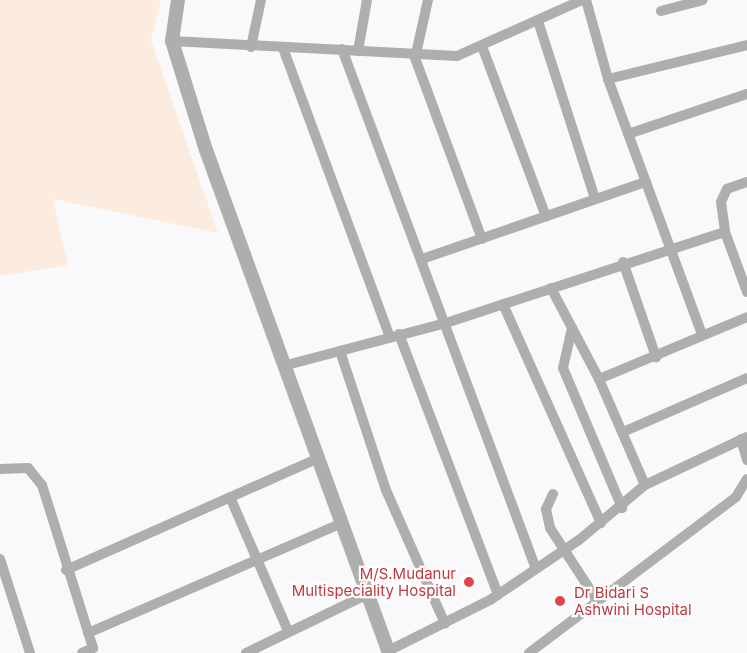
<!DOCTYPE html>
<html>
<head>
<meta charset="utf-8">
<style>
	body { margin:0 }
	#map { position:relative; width:747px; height:653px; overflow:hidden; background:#f9f9fb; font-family:Inter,sans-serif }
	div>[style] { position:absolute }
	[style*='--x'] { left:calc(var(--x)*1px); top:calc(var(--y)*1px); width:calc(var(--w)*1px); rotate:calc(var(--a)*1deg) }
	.education>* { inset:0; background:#fcece0 }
	.minor>* { height:10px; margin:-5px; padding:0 5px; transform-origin:5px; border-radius:5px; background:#aeaead }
	.tertiary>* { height:14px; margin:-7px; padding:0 7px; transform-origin:7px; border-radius:7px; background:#aeaead }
	.dots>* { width:16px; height:16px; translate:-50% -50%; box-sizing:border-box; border:3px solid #fff; border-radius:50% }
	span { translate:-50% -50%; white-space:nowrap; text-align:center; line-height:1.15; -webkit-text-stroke:4.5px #fff; paint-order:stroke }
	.health-label { font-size:15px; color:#be3a42 }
	.right { translate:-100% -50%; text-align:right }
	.left { translate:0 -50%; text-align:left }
</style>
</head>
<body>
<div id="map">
	<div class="education">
		<div style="clip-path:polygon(0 0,161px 0,151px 40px,218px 233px,53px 199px,68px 265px,0 276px)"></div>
	</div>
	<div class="minor">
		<div style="--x:428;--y:0;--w:59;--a:102.6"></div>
		<div style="--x:415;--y:58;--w:193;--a:69.7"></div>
		<div style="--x:586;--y:0;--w:82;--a:74.4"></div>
		<div style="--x:608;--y:79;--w:272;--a:69.8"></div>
		<div style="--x:661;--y:11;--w:43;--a:-14.7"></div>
		<div style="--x:538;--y:21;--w:187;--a:72.2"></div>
		<div style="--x:172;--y:41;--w:285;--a:3"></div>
		<div style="--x:457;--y:56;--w:137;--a:-24.1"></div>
		<div style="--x:251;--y:47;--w:48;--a:-78"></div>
		<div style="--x:283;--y:48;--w:308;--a:69.7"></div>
		<div style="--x:342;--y:49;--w:555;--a:69.54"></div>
		<div style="--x:483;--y:49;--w:179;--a:69.4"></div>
		<div style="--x:358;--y:51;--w:52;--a:-80"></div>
		<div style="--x:608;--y:79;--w:143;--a:-13.7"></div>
		<div style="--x:628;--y:134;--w:126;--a:-18.6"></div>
		<div style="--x:747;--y:182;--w:21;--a:161"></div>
		<div style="--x:727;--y:189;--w:14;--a:115"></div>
		<div style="--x:721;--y:202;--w:30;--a:82"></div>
		<div style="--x:725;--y:232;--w:64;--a:69.9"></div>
		<div style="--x:422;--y:259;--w:237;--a:-19"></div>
		<div style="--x:623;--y:262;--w:101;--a:70.8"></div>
		<div style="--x:551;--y:288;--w:103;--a:62.2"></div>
		<div style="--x:503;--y:304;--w:240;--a:65.9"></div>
		<div style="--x:572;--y:328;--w:41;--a:102.7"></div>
		<div style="--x:563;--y:368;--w:152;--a:67.1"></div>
		<div style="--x:399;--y:334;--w:279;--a:69.2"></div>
		<div style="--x:340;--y:351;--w:146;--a:71.7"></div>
		<div style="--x:386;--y:490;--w:146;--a:66.2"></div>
		<div style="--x:283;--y:366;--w:169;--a:-14.8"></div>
		<div style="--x:446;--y:323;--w:293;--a:-18.1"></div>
		<div style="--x:623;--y:432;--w:135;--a:-23.5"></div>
		<div style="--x:741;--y:439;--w:22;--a:74"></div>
		<div style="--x:0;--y:469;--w:28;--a:-2"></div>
		<div style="--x:28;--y:468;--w:22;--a:51"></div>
		<div style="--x:42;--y:485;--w:171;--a:72.6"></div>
		<div style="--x:93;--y:648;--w:12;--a:156"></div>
		<div style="--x:645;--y:485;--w:116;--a:-113.5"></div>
		<div style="--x:599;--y:379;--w:160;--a:-22.7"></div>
		<div style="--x:553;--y:494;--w:17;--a:115"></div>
		<div style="--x:546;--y:509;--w:19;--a:78"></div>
		<div style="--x:550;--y:528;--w:88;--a:57"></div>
		<div style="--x:230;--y:497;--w:146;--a:66.6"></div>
		<div style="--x:0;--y:559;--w:99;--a:72.3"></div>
		<div style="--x:66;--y:570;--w:274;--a:-23.9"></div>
		<div style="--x:88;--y:633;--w:275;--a:-23.4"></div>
		<div style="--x:388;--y:651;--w:114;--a:-26.6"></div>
		<div style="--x:490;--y:600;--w:107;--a:-34"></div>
		<div style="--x:579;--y:540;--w:86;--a:-39.8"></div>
		<div style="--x:645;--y:485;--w:113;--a:-25.2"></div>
		<div style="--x:246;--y:653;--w:136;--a:-25.8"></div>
		<div style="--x:529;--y:653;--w:259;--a:-37"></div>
		<div style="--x:736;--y:497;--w:21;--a:-59"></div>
	</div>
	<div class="tertiary">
		<div style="--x:178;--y:0;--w:41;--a:98.3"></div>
		<div style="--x:172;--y:41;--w:114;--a:72.7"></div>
		<div style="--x:206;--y:150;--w:535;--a:70.01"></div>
	</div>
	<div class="dots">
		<div style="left:469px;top:582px;background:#e0444e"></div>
		<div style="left:560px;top:601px;background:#e0444e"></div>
	</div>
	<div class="health-label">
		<span class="right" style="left:456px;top:582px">M/S.Mudanur<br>Multispeciality Hospital</span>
		<span class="left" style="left:574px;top:601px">Dr Bidari S<br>Ashwini Hospital</span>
	</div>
</div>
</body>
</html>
